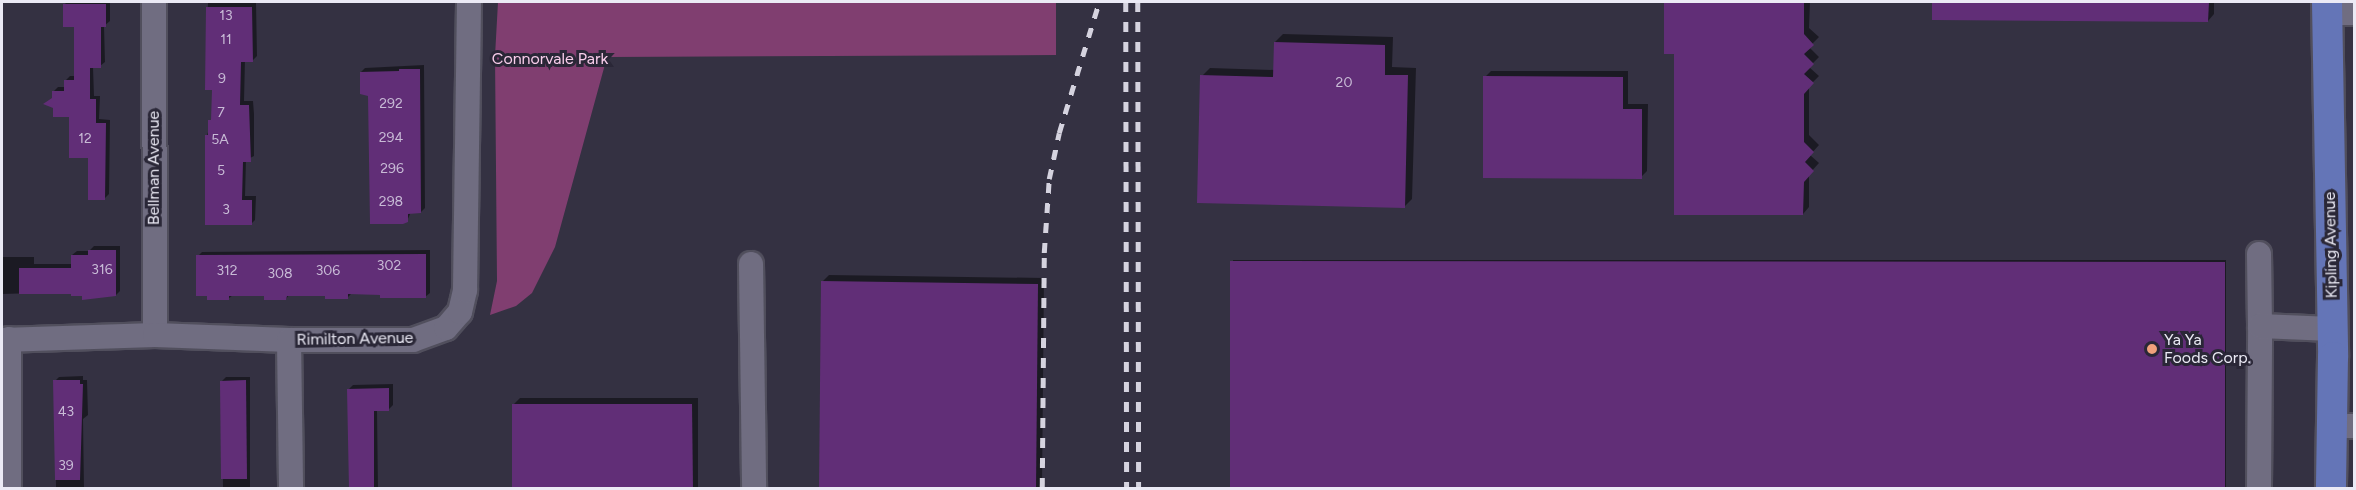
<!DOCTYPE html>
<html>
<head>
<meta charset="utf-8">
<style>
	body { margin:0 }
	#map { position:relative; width:2356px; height:490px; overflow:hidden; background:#343142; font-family:Figtree,sans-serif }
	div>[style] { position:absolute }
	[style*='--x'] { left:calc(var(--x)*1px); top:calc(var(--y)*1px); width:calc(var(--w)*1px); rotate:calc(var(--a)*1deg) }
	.green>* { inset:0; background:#803e70 }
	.shadow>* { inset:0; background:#0007 }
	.building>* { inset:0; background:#612e77 }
	.roads { filter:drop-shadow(2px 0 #514f5d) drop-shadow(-2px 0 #514f5d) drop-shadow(0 2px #514f5d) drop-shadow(0 -2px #514f5d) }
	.minor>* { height:24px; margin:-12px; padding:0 12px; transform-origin:12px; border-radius:12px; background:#706d81 }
	.major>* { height:30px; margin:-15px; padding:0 15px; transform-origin:15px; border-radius:15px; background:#6475b7 }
	.rail>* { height:4.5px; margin-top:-2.25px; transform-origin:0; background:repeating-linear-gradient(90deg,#d5d3df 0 10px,transparent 0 20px) }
	.dots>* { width:16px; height:16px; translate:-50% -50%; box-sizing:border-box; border:3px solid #2a2737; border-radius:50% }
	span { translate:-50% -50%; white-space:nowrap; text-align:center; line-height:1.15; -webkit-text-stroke:6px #2a2737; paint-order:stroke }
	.number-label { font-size:14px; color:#c8bbd6 }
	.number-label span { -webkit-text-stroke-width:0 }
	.park-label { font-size:16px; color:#f9cdeb }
	.street-label { font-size:16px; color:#ebeaf5 }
	.poi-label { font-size:16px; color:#ebeaf5 }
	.left { translate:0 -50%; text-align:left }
	.frame { position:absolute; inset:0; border:3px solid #ebeaf5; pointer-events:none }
</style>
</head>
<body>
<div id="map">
	<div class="green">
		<div style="clip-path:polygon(498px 2px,1056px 2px,1056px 55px,607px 57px,555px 247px,532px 293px,516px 306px,490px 315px,497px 281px,495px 56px)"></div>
	</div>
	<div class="shadow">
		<div style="clip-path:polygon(67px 2px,110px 2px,110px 21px,104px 26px,105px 62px,100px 66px,93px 67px,94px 96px,100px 96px,99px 119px,110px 120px,109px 194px,105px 198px,70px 116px,54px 97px,54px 91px,58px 87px,65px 87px,65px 81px,70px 76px,75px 76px,75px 26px,65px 4px)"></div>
		<div style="clip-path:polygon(208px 2px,256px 3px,257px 56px,253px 60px,245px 60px,244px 101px,253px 101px,254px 114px,254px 156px,246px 160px,245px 196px,256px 196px,255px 220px,251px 224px,207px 135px,213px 118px,214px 89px,206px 89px)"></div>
		<div style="clip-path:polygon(1666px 2px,1810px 2px,1809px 28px,1819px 37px,1809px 47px,1819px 57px,1809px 67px,1819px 76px,1809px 86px,1809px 135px,1819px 145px,1810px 155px,1819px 163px,1809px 174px,1809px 207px,1803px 214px,1676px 52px,1666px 52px)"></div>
		<div style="clip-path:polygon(1934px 2px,2214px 2px,2214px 14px,2208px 21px,1934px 18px)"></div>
		<div style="clip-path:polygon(1283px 34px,1393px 37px,1392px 67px,1416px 68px,1412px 199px,1404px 207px,1202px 76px,1210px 68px,1275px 70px,1275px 42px)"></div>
		<div style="clip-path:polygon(424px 65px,425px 208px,421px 212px,411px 212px,407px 221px,361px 72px,365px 68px)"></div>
		<div style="clip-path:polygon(1491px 71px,1628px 71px,1628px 104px,1648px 104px,1647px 171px,1641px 177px,1485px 77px)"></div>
		<div style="clip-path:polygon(94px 246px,120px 246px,120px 291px,116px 295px,73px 292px,2px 294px,2px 257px,34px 257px,34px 264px,72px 264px,72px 255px,77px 251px,89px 251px)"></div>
		<div style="clip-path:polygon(430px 250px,430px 293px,425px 297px,352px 293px,347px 298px,327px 294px,290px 294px,286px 299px,266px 294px,233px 295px,228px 299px,198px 256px,202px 252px)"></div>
		<div style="clip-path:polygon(1233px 260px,2226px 260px,2226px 488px,1231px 488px)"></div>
		<div style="clip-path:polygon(829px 275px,1044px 278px,1042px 488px,820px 488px,823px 281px)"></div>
		<div style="clip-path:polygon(83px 376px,83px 380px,87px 380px,88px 415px,83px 419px,84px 488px,56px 488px,55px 381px,59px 377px)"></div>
		<div style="clip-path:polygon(226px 377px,250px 377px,250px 488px,223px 488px,222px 381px)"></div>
		<div style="clip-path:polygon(393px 384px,393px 405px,388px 410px,377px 410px,378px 488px,350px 488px,349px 389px,353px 385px)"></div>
		<div style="clip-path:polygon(520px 398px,698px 398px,698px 488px,514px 488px,513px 405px)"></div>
	</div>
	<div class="building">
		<div style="clip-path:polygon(1664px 2px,1804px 2px,1804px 34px,1814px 45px,1804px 54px,1814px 64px,1804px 74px,1814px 83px,1804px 94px,1804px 142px,1814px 152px,1805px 162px,1814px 171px,1804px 182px,1803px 215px,1674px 215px,1674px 54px,1664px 54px)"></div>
		<div style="clip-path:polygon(1932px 2px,2209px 2px,2208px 22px,1932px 20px)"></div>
		<div style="clip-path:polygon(63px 4px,106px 4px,106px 27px,101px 27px,101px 68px,90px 68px,90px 99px,96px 99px,96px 123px,106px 123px,105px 200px,88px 200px,88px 158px,69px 158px,69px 117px,53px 117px,53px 108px,43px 104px,52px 98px,52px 91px,64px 91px,64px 80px,74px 80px,74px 27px,63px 27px)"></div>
		<div style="clip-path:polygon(206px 7px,252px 7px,253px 62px,241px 62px,240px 105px,249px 105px,251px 162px,243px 162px,242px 200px,252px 200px,252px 225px,205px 225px,205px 135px,208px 135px,208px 120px,211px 120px,212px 90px,205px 90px)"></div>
		<div style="clip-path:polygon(1274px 42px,1385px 45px,1385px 75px,1408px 75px,1405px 208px,1197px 203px,1200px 75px,1273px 77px)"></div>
		<div style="clip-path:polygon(399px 69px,420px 69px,421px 213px,408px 214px,408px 222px,403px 224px,370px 224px,368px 96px,360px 94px,360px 72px,399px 71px)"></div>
		<div style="clip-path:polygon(1483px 76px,1623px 77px,1623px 109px,1642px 109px,1642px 179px,1483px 178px)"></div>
		<div style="clip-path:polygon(88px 250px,116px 250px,116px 296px,82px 300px,82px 296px,71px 296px,71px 294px,19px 294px,19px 268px,71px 268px,71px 255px,88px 255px)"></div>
		<div style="clip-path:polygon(426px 254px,426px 298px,380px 298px,380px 295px,348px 294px,348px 299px,325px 299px,325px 296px,287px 296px,286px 300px,264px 300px,264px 296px,229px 296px,229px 300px,207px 300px,207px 296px,196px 296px,196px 255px)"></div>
		<div style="clip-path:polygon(1230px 261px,2225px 262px,2225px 489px,1230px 489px)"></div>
		<div style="clip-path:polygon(821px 281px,1038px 284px,1036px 489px,819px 489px)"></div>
		<div style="clip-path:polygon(53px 380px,80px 380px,80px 384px,83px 384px,80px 480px,55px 480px)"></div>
		<div style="clip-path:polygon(246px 380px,247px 479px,221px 479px,220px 381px)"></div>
		<div style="clip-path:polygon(389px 388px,389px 411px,374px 411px,374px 489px,349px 489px,347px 389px)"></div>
		<div style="clip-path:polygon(512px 404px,692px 404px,693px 489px,512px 489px)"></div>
	</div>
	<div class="roads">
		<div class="minor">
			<div style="--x:154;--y:2;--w:333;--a:89.8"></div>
			<div style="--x:2327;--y:13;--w:27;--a:0"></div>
			<div style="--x:2259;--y:254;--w:72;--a:89.2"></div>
			<div style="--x:751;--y:264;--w:224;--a:89.2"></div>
			<div style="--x:2;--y:340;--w:153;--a:-1.9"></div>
			<div style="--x:155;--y:335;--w:134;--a:2.1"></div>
			<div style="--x:289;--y:340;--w:124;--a:0"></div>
			<div style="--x:413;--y:340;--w:35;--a:-20"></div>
			<div style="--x:446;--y:328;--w:21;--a:-49"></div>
			<div style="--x:460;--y:312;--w:23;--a:-77"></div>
			<div style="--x:465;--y:290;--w:288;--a:-89.2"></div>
			<div style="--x:289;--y:340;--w:148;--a:89.2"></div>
			<div style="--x:2332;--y:425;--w:22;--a:3"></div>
			<div style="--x:9;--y:488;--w:149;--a:-90"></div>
			<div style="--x:2259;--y:488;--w:162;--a:-89.6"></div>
			<div style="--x:2260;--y:326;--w:72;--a:2.4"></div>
		</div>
		<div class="major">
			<div style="--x:2327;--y:2;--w:355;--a:89"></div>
			<div style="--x:2333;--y:357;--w:131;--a:90.9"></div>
		</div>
	</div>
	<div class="rail">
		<div style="--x:1126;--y:2;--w:486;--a:89.9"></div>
		<div style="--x:1138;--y:2;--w:486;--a:89.9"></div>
		<div style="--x:1042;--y:488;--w:235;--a:-89.5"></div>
		<div style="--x:1044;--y:253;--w:74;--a:-86.1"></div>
		<div style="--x:1049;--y:179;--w:47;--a:-77.7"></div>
		<div style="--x:1059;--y:133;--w:137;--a:-73"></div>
	</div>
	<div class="dots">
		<div style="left:2152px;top:349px;background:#f1a17c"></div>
	</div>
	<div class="number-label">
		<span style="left:226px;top:16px">13</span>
		<span style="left:226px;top:40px">11</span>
		<span style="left:222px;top:79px">9</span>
		<span style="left:1344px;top:83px">20</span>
		<span style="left:391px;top:104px">292</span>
		<span style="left:221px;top:113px">7</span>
		<span style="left:391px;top:138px">294</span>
		<span style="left:85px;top:139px">12</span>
		<span style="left:220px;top:140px">5A</span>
		<span style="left:392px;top:169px">296</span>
		<span style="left:221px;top:171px">5</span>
		<span style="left:391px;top:202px">298</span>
		<span style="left:226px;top:210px">3</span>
		<span style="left:389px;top:266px">302</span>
		<span style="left:102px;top:270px">316</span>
		<span style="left:227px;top:271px">312</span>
		<span style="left:328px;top:271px">306</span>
		<span style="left:280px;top:274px">308</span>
		<span style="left:66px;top:412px">43</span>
		<span style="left:66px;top:466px">39</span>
	</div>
	<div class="park-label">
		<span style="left:550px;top:59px">Connorvale Park</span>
	</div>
	<div class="street-label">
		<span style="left:154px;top:168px;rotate:-90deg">Bellman Avenue</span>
		<span style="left:2331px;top:245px;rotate:-91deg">Kipling Avenue</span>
		<span style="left:355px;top:339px;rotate:-1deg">Rimilton Avenue</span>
	</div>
	<div class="poi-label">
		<span class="left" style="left:2164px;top:349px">Ya Ya<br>Foods Corp.</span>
	</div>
	<div class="frame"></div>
</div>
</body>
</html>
